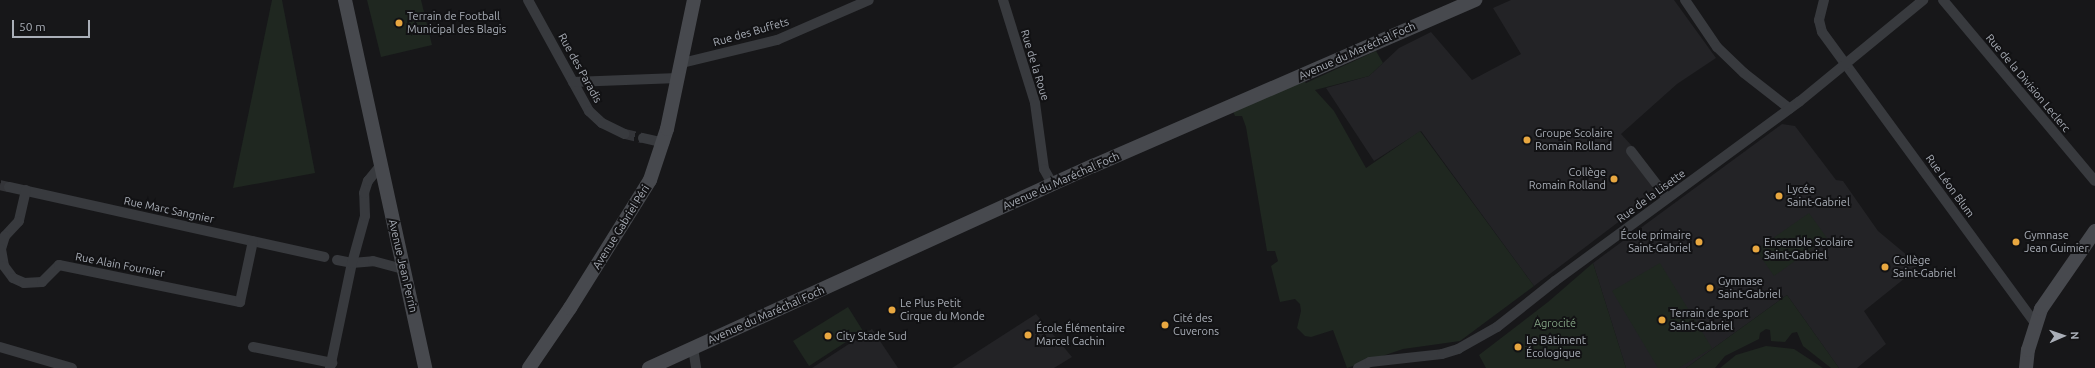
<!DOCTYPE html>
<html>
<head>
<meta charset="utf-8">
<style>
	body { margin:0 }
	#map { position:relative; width:2095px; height:368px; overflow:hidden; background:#171719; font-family:Ubuntu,sans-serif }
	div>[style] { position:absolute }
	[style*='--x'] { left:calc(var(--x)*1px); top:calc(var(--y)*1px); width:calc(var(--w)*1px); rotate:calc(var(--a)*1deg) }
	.built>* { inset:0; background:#232326 }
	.green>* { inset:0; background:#1f2720 }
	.street-tunnel>* { height:10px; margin-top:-5px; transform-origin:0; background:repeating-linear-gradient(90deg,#343539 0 10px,transparent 0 15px) }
	.street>* { height:10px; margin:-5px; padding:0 5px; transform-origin:5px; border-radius:5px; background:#383a3e }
	.secondary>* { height:14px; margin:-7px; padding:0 7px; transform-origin:7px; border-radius:7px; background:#47494e }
	.dots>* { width:11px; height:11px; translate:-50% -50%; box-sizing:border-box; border:2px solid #121214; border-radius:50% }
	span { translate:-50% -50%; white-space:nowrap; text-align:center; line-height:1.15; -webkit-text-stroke:4px #121214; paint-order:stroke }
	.poi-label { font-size:11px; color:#aaafb8 }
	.left { translate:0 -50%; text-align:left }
	.right { translate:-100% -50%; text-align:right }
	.street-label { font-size:11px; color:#aaafb8 }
	.park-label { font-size:11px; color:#82a283 }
	.north { position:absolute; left:2043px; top:316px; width:40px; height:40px; -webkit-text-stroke:3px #121214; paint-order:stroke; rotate:88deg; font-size:11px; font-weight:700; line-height:16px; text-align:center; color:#aaafb8 }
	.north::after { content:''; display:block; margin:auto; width:14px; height:18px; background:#aaafb8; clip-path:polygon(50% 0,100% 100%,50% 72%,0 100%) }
	.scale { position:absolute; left:12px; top:20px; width:78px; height:18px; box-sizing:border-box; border:2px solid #aaafb8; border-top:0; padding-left:5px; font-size:12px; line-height:14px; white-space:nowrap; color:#aaafb8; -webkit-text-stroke:3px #121214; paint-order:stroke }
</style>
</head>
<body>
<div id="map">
	<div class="built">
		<div style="clip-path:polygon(1511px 0,1674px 0,1716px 58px,1677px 84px,1621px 134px,1632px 146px,1627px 149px,1658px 192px,1534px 286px,1421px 131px,1374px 161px,1326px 88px,1369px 76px,1399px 48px,1431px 32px,1472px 80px,1521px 54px,1493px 8px)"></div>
		<div style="clip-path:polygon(1782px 124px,1795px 126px,1836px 180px,1843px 181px,1878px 231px,1920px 266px,1864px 311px,1886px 344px,1857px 368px,1839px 368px,1787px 295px,1686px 368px,1626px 368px,1593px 263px)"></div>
		<div style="clip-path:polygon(1036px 314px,1072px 357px,1054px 368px,952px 368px)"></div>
		<div style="clip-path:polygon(872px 329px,898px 368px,812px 368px)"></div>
	</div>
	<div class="green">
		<div style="clip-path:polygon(272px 0,282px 0,315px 173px,233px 188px)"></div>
		<div style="clip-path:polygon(367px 0,421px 0,432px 45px,381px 57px)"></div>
		<div style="clip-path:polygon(1376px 51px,1383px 63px,1369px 76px,1315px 90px,1334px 111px,1366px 168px,1420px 131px,1534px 286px,1460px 341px,1403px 349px,1347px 368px,1333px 330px,1311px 337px,1305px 336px,1297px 328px,1301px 311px,1300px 304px,1295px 299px,1280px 302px,1271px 266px,1278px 261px,1275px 251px,1267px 251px,1246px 127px,1242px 116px,1235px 116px,1232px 109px,1303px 80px,1306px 83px)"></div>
		<div style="clip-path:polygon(1809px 213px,1827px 238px,1774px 276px,1756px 250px)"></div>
		<div style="clip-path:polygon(1593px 263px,1626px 368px,1486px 368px,1479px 355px,1548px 302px)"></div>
		<div style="clip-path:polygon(1660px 263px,1712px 348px,1679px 368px,1658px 368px,1612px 291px)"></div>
		<div style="clip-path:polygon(1787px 295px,1839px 368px,1831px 368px,1803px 346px,1797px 332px,1792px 333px,1785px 342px,1771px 341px,1770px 330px,1766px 329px,1760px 333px,1759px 339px,1725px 356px,1715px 368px,1686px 368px)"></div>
		<div style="clip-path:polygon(848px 307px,863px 331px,809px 366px,793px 341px)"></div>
		<div style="clip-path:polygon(1766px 346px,1794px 349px,1823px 368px,1720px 368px,1736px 355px)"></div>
	</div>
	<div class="street-tunnel">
		<div style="--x:625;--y:134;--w:18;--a:13"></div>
		<div style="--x:0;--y:185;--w:9;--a:13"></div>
	</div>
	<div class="street">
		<div style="--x:528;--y:0;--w:127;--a:61.2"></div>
		<div style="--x:589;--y:111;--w:18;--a:43"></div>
		<div style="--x:602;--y:123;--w:25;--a:26"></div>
		<div style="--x:1003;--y:0;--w:108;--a:72.7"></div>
		<div style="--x:1035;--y:103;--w:67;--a:82.2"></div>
		<div style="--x:1044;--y:169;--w:18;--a:61"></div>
		<div style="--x:1685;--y:0;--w:57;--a:55.8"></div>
		<div style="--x:1717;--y:47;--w:37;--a:44"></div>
		<div style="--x:1744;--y:73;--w:58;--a:38"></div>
		<div style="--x:1824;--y:0;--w:21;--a:104"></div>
		<div style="--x:1819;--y:20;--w:12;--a:76"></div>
		<div style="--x:1822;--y:32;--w:361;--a:53.8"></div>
		<div style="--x:1943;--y:0;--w:236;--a:50"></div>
		<div style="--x:682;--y:63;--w:98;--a:-13.6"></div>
		<div style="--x:777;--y:40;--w:100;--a:-23.5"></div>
		<div style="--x:573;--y:82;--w:105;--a:-2.2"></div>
		<div style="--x:643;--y:138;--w:22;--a:13"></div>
		<div style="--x:1631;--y:151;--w:59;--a:52.5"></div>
		<div style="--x:9;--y:187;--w:323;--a:12.5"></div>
		<div style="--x:26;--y:190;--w:32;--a:103"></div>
		<div style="--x:19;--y:221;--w:21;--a:133"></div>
		<div style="--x:5;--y:236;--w:14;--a:107"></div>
		<div style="--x:1;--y:249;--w:17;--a:80"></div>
		<div style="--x:4;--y:266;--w:15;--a:53"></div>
		<div style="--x:13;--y:278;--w:12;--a:24"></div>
		<div style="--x:24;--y:283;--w:18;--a:-3"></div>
		<div style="--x:42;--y:282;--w:24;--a:-45"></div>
		<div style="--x:59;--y:265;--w:185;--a:11.6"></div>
		<div style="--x:240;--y:302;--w:62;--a:-78"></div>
		<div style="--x:337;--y:260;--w:15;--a:11"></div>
		<div style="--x:352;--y:263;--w:21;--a:-5"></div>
		<div style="--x:373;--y:261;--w:31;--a:15"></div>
		<div style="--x:0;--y:347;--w:75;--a:16.3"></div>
		<div style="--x:253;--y:347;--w:81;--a:11.4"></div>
		<div style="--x:693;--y:348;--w:20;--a:81"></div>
		<div style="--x:330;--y:368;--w:107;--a:-78.2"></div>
		<div style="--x:352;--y:263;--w:49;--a:-74.5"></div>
		<div style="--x:365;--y:216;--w:23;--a:-92"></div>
		<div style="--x:364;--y:193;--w:13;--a:-72"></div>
		<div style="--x:368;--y:181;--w:21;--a:-51"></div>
		<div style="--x:1358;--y:368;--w:13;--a:-27"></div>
		<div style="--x:1370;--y:362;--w:72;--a:-6.3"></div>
		<div style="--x:1442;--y:354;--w:17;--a:-17"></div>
		<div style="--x:1458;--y:349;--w:45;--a:-29.4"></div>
		<div style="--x:1497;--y:327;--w:74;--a:-38.4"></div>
		<div style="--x:1555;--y:281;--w:303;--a:-36.3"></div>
		<div style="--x:1799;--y:102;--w:161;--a:-39.4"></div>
	</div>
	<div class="secondary">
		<div style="--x:345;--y:0;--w:377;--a:77.7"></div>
		<div style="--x:529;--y:368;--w:73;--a:-55.7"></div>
		<div style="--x:570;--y:308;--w:151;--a:-58"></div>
		<div style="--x:650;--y:180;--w:54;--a:-71.6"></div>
		<div style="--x:667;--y:129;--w:132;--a:-78.2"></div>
		<div style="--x:649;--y:368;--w:488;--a:-24.5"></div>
		<div style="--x:1093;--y:166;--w:417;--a:-23.5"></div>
		<div style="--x:2026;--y:368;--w:18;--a:-84"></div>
		<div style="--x:2028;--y:350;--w:43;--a:-72.4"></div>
		<div style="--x:2041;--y:309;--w:95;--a:-55.3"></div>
	</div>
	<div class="dots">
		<div style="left:399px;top:23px;background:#e8a740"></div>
		<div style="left:1527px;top:140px;background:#e8a740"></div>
		<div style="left:1614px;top:179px;background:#e8a740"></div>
		<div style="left:1779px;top:196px;background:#e8a740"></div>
		<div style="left:1699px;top:242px;background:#e8a740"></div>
		<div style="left:2016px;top:242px;background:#e8a740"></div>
		<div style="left:1756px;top:249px;background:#e8a740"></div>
		<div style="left:1885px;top:267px;background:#e8a740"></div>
		<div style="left:1710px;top:288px;background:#e8a740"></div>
		<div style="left:892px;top:310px;background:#e8a740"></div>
		<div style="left:1662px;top:320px;background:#e8a740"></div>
		<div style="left:1165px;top:325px;background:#e8a740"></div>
		<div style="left:1028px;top:335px;background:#e8a740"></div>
		<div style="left:828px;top:336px;background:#e8a740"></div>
		<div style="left:1518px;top:347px;background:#e8a740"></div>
	</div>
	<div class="poi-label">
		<span class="left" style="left:407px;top:23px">Terrain de Football<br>Municipal des Blagis</span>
		<span class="left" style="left:1535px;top:140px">Groupe Scolaire<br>Romain Rolland</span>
		<span class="right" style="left:1606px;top:179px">Collège<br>Romain Rolland</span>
		<span class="left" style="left:1787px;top:196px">Lycée<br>Saint-Gabriel</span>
		<span class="right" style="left:1691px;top:242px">École primaire<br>Saint-Gabriel</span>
		<span class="left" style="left:2024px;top:242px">Gymnase<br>Jean Guimier</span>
		<span class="left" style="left:1764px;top:249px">Ensemble Scolaire<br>Saint-Gabriel</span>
		<span class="left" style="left:1893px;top:267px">Collège<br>Saint-Gabriel</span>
		<span class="left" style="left:1718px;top:288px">Gymnase<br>Saint-Gabriel</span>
		<span class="left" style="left:900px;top:310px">Le Plus Petit<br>Cirque du Monde</span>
		<span class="left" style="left:1670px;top:320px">Terrain de sport<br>Saint-Gabriel</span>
		<span class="left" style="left:1173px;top:325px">Cité des<br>Cuverons</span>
		<span class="left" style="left:1036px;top:335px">École Élémentaire<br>Marcel Cachin</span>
		<span class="left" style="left:836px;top:336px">City Stade Sud</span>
		<span class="left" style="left:1526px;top:347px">Le Bâtiment<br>Écologique</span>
	</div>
	<div class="street-label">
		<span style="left:751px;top:32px;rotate:-16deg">Rue des Buffets</span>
		<span style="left:1357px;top:51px;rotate:-24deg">Avenue du Maréchal Foch</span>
		<span style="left:1035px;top:65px;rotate:73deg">Rue de la Roue</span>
		<span style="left:580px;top:68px;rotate:61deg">Rue des Paradis</span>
		<span style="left:2028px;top:83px;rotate:50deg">Rue de la Division Leclerc</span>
		<span style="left:1061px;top:181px;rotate:-24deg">Avenue du Maréchal Foch</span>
		<span style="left:1950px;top:186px;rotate:54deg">Rue Léon Blum</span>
		<span style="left:1651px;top:196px;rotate:-36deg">Rue de la Lisette</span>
		<span style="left:169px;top:210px;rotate:12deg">Rue Marc Sangnier</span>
		<span style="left:621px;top:227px;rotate:-58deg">Avenue Gabriel Péri</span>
		<span style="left:120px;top:265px;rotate:11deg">Rue Alain Fournier</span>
		<span style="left:403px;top:266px;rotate:77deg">Avenue Jean Perrin</span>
		<span style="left:766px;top:315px;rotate:-24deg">Avenue du Maréchal Foch</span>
	</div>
	<div class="park-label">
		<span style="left:1555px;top:323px">Agrocité</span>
	</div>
	<div class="north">N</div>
	<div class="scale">50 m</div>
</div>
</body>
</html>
